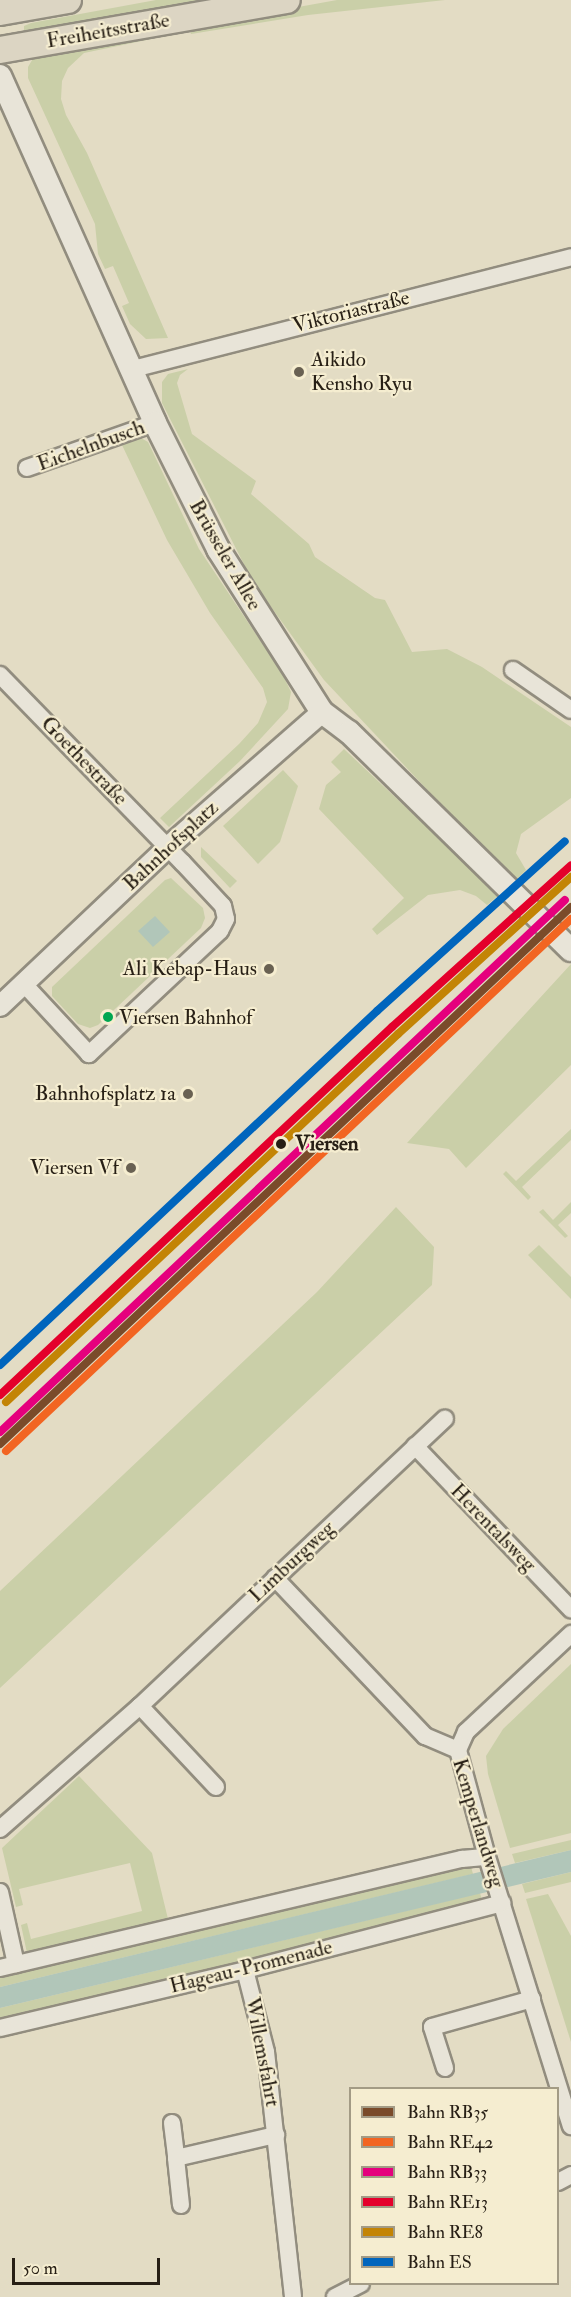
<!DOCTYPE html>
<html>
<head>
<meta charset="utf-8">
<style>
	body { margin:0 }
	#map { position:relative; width:571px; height:2297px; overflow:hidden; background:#e3dcc4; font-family:"IM FELL Double Pica",serif }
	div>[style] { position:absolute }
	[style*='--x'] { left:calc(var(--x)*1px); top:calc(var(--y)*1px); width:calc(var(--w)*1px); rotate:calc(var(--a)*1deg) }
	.green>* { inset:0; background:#cacfa8 }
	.water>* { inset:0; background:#b1c6b9 }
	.roads { filter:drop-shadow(2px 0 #928d7f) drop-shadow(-2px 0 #928d7f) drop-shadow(0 2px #928d7f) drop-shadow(0 -2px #928d7f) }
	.minor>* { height:16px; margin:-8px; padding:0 8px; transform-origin:8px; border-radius:8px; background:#e8e4d8 }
	.tertiary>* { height:20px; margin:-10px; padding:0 10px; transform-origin:10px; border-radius:10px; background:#e8e4d8 }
	.secondary>* { height:22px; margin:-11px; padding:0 11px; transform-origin:11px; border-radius:11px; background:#e8e4d8 }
	.primary>* { height:26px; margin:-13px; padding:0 13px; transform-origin:13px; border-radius:13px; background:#dcd5c3 }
	.rail-1>* { height:8px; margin:-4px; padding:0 4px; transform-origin:4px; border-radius:4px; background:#7a4b2a }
	.rail-2>* { height:8px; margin:-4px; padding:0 4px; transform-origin:4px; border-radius:4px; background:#f26522 }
	.rail-3>* { height:8px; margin:-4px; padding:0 4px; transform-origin:4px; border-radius:4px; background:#e5007d }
	.rail-4>* { height:8px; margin:-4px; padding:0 4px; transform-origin:4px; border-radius:4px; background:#e4002b }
	.rail-5>* { height:8px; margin:-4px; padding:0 4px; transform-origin:4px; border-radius:4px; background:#c38405 }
	.rail-6>* { height:8px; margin:-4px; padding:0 4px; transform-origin:4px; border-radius:4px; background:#0065bd }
	.dots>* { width:16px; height:16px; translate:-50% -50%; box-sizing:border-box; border:3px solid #f5edd0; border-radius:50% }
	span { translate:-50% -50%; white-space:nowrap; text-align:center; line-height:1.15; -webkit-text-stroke:4.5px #f5edd0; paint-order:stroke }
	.bus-label { font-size:20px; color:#271f15 }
	.left { translate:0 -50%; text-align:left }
	.street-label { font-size:21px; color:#271f15 }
	.poi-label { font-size:21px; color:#271f15 }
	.right { translate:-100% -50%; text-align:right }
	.stop-label { font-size:21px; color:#271f15; font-weight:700 }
	.legend { position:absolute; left:349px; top:2087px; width:210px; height:198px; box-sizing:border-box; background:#f5edd0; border:2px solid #a39b85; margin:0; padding:8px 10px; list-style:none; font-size:18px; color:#271f15 }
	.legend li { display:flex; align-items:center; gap:12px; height:30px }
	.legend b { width:30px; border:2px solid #a39b85 }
	.scale { position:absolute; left:12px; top:2258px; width:148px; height:27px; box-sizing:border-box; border:3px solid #271f15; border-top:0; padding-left:8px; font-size:18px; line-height:21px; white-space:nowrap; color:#271f15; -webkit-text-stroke:4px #f5edd0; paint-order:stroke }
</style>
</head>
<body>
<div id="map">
	<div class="green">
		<div style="clip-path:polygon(156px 0,210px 0,31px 32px,24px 30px,24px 26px,31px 23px)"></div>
		<div style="clip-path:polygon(337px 0,445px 0,308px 15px,191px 34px,190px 31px,84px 53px,68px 68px,62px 81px,61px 99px,66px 115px,87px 153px,168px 338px,146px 339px,130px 324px,122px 306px,129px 303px,113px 266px,105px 269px,98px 254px,95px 224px,28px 78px,28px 67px,35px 55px)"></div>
		<div style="clip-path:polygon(188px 369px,180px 375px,177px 383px,192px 434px,256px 481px,251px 494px,309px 544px,315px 557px,375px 598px,385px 600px,412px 652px,447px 649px,482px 667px,571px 727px,571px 798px,521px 834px,516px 853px,526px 870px,514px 882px,324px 680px,253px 582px,162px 403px,162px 382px,168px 374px)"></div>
		<div style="clip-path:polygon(141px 438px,148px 442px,199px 549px,282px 673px,291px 692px,288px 709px,240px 761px,169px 827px,160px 818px,239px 744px,258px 723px,267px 702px,263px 688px,210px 613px,167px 540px,122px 445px)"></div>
		<div style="clip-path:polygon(344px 749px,499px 895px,487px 905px,476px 896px,460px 890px,428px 895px,377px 935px,372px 929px,404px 898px,319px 809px,326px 785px,341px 772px,331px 762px)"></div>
		<div style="clip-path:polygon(283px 770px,298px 786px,280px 842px,258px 864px,223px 826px)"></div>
		<div style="clip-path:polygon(201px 847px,237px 881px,230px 888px,201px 857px)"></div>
		<div style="clip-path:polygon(171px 878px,203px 908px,205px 918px,201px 928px,98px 1025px,90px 1028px,78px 1024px,52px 996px,52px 987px,165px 880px)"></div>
		<div style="clip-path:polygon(571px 964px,571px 1065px,466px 1168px,449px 1149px,407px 1143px)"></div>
		<div style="clip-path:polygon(571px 1129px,571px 1140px,522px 1187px,531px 1197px,528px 1200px,503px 1174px,506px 1171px,516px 1181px)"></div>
		<div style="clip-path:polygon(571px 1202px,571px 1213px,558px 1225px,568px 1236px,565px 1238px,539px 1212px,543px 1209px,553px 1220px)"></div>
		<div style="clip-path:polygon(396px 1207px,434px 1247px,432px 1285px,0 1688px,0 1591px,317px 1292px)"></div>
		<div style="clip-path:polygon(539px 1245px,571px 1277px,571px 1299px,528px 1255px)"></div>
		<div style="clip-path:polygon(571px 1664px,571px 1833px,510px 1848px,488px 1774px,486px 1756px,503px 1729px)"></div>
		<div style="clip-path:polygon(79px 1776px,152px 1853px,168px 1919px,27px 1953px,21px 1925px,27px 1923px,31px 1939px,142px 1911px,130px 1863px,19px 1889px,23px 1905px,16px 1907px,2px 1848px)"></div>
		<div style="clip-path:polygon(571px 1840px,571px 1850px,515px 1863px,512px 1854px)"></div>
		<div style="clip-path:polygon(470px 1863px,473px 1874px,0 1987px,0 1975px)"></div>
		<div style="clip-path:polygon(571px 1872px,571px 1882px,525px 1893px,522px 1884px)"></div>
		<div style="clip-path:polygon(480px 1893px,483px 1904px,0 2020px,0 2008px)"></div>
		<div style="clip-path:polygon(548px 1894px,571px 1936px,571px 2042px,526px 1899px)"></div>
	</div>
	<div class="water">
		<div style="clip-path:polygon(155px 916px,170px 932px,153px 947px,138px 931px)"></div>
		<div style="clip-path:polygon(571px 1850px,571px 1872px,0 2008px,0 1987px)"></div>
	</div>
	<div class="roads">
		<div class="minor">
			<div style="--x:133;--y:369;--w:452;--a:-14.3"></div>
			<div style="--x:27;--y:468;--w:136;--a:-19.4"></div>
			<div style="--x:513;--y:670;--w:70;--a:34.6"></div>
			<div style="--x:0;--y:675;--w:261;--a:45.8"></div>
			<div style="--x:182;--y:862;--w:60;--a:47"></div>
			<div style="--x:223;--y:906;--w:13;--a:77"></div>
			<div style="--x:226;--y:919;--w:13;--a:117"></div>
			<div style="--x:220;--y:931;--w:180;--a:136.8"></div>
			<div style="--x:89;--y:1054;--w:96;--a:-132.9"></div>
			<div style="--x:415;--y:1446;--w:226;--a:46.3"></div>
			<div style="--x:275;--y:1578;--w:218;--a:46.5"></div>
			<div style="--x:425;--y:1736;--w:36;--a:23"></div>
			<div style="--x:458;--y:1750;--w:111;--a:74.8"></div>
			<div style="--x:487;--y:1857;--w:282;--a:72.7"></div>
			<div style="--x:140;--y:1706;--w:111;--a:46.8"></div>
			<div style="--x:458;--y:1750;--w:20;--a:-66"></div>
			<div style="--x:466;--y:1732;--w:144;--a:-43"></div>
			<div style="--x:0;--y:1829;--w:186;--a:-41.3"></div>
			<div style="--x:140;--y:1706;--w:419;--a:-43.3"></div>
			<div style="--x:0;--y:1892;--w:74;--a:77.5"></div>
			<div style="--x:0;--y:1968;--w:475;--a:-13.3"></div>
			<div style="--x:462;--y:1859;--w:25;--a:-5"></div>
			<div style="--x:245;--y:1970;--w:85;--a:75.6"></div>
			<div style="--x:266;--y:2052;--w:246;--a:83.7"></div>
			<div style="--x:0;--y:2028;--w:252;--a:-13.3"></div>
			<div style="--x:245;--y:1970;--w:266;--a:-14.6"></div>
			<div style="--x:445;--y:2068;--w:43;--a:-107.6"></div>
			<div style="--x:432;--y:2027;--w:104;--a:-15.6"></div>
			<div style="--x:172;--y:2123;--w:35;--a:83"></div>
			<div style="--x:558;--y:2182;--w:15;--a:-28"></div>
			<div style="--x:181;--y:2205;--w:47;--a:-96.1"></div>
			<div style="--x:176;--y:2158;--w:103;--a:-13"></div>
			<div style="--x:335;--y:2297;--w:29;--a:-27"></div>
		</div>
		<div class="tertiary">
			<div style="--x:0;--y:1006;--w:231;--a:-43.4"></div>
			<div style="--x:168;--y:847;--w:205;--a:-41.2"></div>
		</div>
		<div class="secondary">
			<div style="--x:0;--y:76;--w:380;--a:65.9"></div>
			<div style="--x:155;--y:423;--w:141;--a:63.4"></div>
			<div style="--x:218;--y:549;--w:193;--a:57.5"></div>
			<div style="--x:322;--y:712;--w:34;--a:37"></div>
			<div style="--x:349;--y:732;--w:311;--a:44.5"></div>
		</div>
		<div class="primary">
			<div style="--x:0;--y:12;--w:69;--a:-10"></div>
			<div style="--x:0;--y:50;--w:291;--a:-9.9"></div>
		</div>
	</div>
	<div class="rail-1">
		<div style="--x:0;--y:1444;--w:784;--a:-43.24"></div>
	</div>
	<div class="rail-2">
		<div style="--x:6;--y:1451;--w:776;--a:-43.28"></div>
	</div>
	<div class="rail-3">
		<div style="--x:0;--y:1432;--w:776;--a:-43.28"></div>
	</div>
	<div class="rail-4">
		<div style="--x:0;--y:1395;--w:538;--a:-43.19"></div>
		<div style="--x:392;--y:1027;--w:241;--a:-42.1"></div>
	</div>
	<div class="rail-5">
		<div style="--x:6;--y:1402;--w:538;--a:-43.19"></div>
		<div style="--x:398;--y:1034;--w:234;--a:-42.2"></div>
	</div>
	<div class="rail-6">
		<div style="--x:0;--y:1365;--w:517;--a:-43.2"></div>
		<div style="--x:377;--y:1011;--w:253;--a:-42.1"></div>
	</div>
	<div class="dots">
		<div style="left:299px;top:372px;background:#696152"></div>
		<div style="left:269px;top:969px;background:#696152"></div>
		<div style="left:108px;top:1017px;background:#00a651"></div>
		<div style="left:188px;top:1094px;background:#696152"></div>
		<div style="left:281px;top:1144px;background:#271f15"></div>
		<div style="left:131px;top:1168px;background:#696152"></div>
	</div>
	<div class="bus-label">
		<span class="left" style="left:119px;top:1017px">Viersen Bahnhof</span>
	</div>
	<div class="street-label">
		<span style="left:108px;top:31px;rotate:-10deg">Freiheitsstraße</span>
		<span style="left:351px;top:312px;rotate:-14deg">Viktoriastraße</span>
		<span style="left:91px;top:446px;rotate:-20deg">Eichelnbusch</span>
		<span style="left:225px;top:555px;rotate:60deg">Brüsseler Allee</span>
		<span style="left:84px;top:761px;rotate:46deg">Goethestraße</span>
		<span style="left:171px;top:846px;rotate:-43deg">Bahnhofsplatz</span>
		<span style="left:493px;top:1528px;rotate:46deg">Herentalsweg</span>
		<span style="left:292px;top:1562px;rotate:-43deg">Limburgweg</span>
		<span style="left:478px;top:1823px;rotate:73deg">Kemperlandweg</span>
		<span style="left:251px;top:1967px;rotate:-14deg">Hageau-Promenade</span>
		<span style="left:262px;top:2052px;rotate:79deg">Willemsfahrt</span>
	</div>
	<div class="poi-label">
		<span class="left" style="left:311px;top:372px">Aikido<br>Kensho Ryu</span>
		<span class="right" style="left:257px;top:969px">Ali Kebap-Haus</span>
		<span class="right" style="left:176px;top:1094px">Bahnhofsplatz 1a</span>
		<span class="right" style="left:119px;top:1168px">Viersen Vf</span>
	</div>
	<div class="stop-label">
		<span class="left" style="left:295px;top:1144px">Viersen</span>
	</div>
	<ul class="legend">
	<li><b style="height:8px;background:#7a4b2a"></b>Bahn RB35</li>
	<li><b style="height:8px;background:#f26522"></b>Bahn RE42</li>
	<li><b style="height:8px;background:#e5007d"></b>Bahn RB33</li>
	<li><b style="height:8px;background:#e4002b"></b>Bahn RE13</li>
	<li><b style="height:8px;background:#c38405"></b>Bahn RE8</li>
	<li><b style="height:8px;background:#0065bd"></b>Bahn ES</li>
	</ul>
	<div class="scale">50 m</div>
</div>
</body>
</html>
